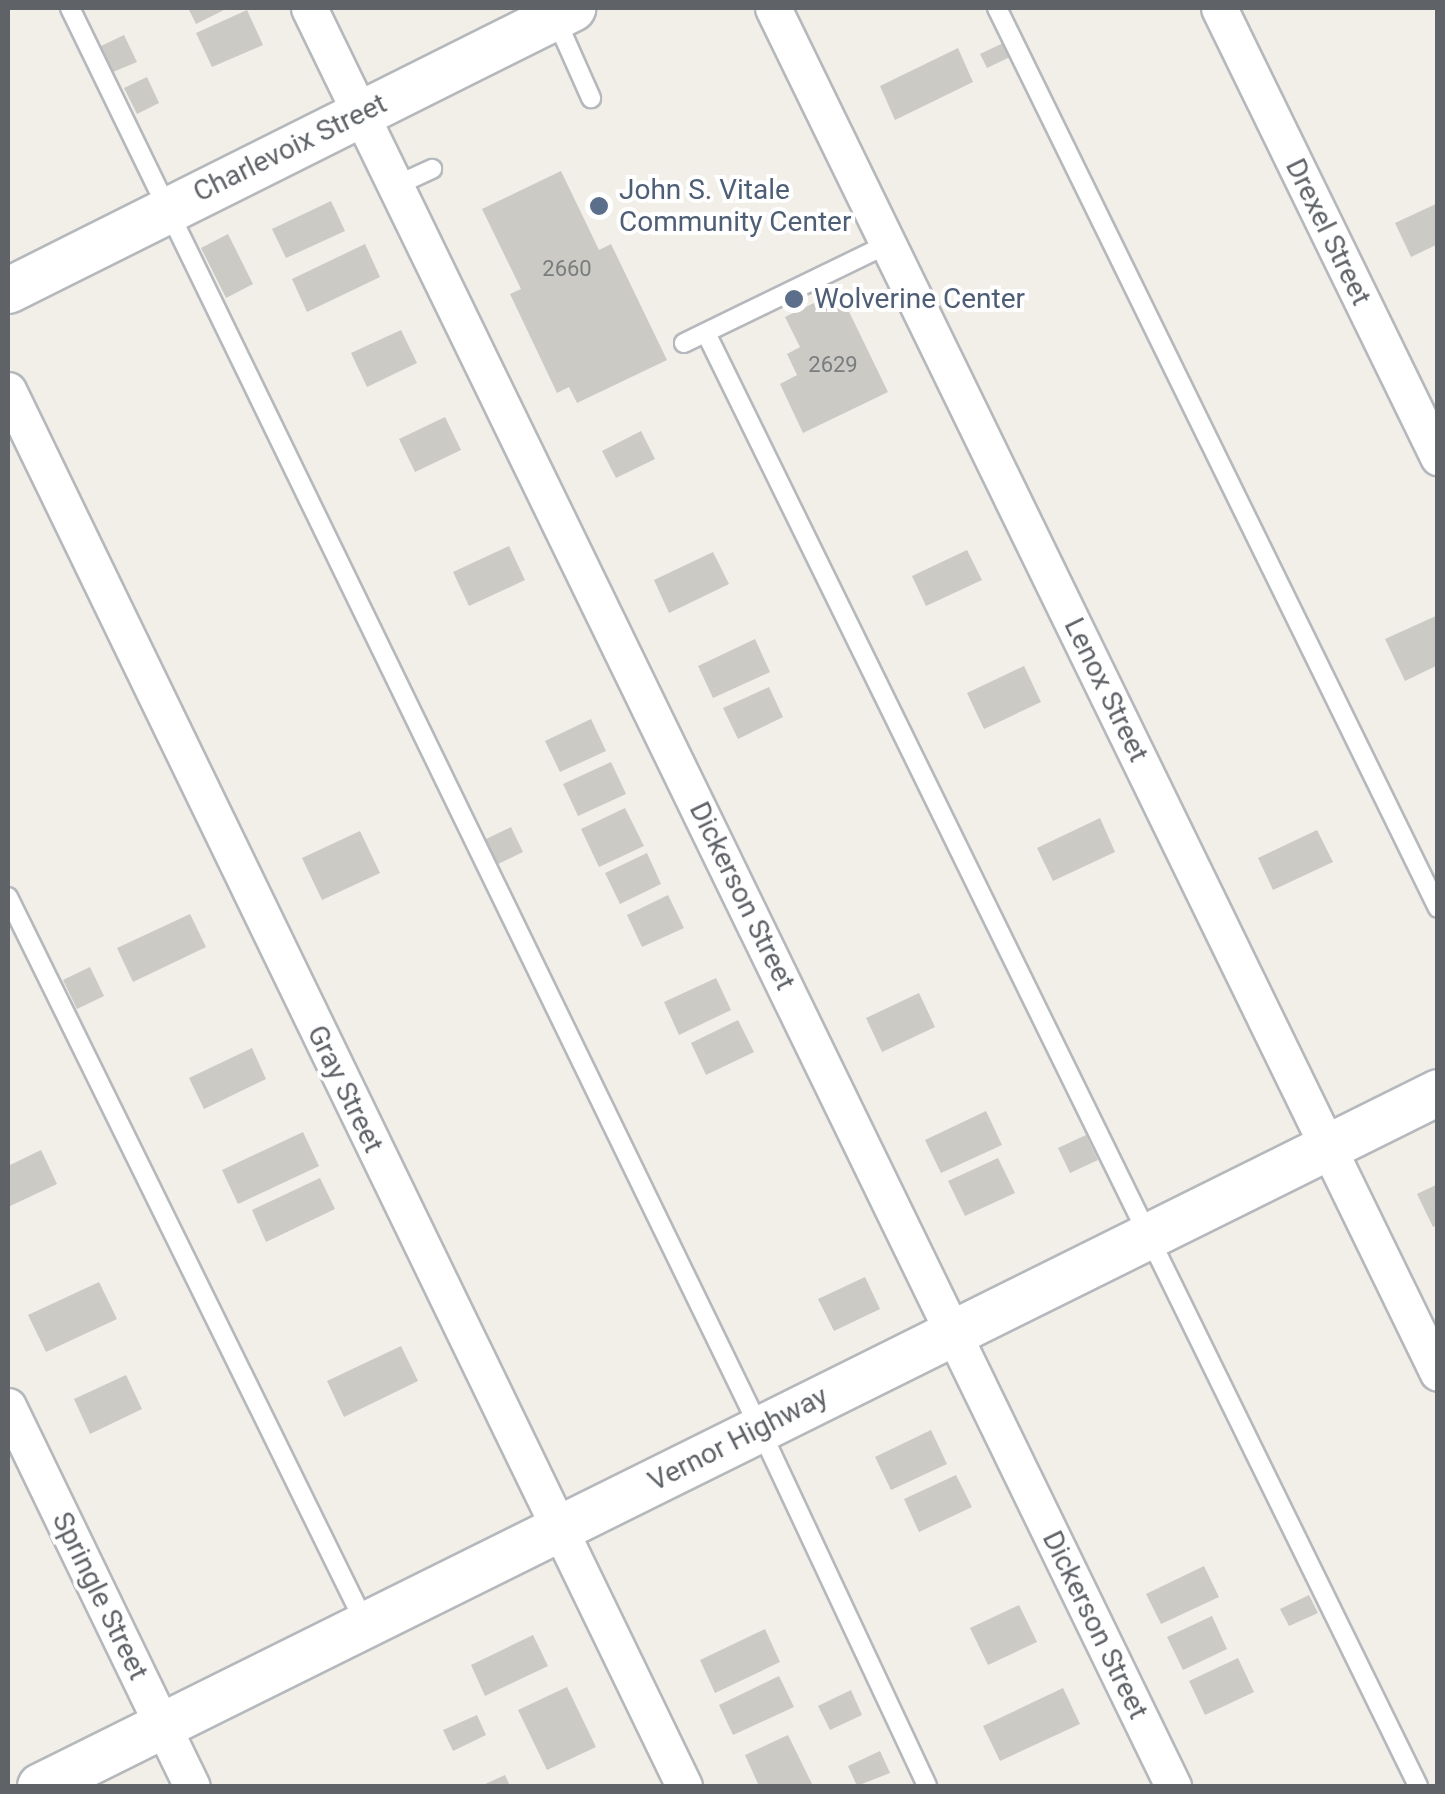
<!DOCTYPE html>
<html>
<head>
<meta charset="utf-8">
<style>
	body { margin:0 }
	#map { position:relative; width:1445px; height:1794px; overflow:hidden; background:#f1efe8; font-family:Roboto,sans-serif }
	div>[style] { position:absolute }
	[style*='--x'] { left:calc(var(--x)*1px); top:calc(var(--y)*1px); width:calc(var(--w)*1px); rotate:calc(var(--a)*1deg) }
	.building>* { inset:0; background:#cccac5 }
	.roads { filter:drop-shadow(2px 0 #b5b8bc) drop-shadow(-2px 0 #b5b8bc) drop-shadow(0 2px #b5b8bc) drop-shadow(0 -2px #b5b8bc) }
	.service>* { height:18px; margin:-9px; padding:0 9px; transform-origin:9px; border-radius:9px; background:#fff }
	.minor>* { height:35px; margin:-17.5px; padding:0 17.5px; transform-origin:17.5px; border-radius:17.5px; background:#fff }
	.tertiary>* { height:45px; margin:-22.5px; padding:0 22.5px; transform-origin:22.5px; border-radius:22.5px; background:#fff }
	.dots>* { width:28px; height:28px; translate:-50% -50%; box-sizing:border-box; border:5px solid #fff; border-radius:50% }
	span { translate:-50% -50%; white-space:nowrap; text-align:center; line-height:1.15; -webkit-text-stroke:8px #fff; paint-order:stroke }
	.number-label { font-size:22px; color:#7a7d7f }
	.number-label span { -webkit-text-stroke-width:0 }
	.street-label { font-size:28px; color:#5f6368 }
	.service-label { font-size:28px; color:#4e5e75 }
	.left { translate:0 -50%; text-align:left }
	.frame { position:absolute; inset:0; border:10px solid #5f6368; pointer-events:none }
</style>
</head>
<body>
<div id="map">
	<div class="building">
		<div style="clip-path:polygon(188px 8px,228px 8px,196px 24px)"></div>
		<div style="clip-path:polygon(247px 10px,263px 45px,212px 67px,196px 33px)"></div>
		<div style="clip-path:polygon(124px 35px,137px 62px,113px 72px,101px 46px)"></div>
		<div style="clip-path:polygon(1003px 43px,1010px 57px,987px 68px,980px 54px)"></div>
		<div style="clip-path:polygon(958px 48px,973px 82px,895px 120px,880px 86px)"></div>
		<div style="clip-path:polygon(147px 77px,159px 103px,137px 114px,124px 88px)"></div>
		<div style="clip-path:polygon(561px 171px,599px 250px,611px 244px,667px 360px,577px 403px,569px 387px,557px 393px,510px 294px,521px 289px,482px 209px)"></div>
		<div style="clip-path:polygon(331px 201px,345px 231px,286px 258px,272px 229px)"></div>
		<div style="clip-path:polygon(1438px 203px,1438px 244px,1411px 257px,1395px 223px)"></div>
		<div style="clip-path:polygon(228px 234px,253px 284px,226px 298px,201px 248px)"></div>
		<div style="clip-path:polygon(365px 244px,380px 277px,307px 312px,292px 279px)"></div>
		<div style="clip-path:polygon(839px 291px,888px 392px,803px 433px,780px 384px,797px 375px,787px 354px,800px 347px,785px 317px)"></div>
		<div style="clip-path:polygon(401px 330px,417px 363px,367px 387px,351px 353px)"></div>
		<div style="clip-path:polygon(445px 417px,461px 450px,415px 472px,399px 439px)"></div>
		<div style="clip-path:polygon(641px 431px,655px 459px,616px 478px,602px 451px)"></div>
		<div style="clip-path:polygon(509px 546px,525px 580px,469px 606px,453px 572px)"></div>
		<div style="clip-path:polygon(967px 550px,982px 580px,926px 606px,912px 576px)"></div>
		<div style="clip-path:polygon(713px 552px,729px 584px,669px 613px,654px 580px)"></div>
		<div style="clip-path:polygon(1438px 615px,1438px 665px,1405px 681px,1385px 639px)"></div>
		<div style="clip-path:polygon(755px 639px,770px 672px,713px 698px,698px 666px)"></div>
		<div style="clip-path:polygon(1024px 666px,1041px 702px,984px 729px,967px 693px)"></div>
		<div style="clip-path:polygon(769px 687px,783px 717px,738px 739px,723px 708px)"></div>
		<div style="clip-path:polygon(591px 719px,606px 751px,560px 772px,545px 741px)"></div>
		<div style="clip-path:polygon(611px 762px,626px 794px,578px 816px,563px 784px)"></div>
		<div style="clip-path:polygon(625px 808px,644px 846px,599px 867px,581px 829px)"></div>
		<div style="clip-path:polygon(1100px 818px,1115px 852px,1053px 881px,1037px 848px)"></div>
		<div style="clip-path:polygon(511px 827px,523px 852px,496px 865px,484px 840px)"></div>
		<div style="clip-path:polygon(1317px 830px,1333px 862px,1273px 890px,1258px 858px)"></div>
		<div style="clip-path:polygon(360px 831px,380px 873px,322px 900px,302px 858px)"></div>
		<div style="clip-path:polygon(647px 853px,661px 884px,620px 904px,605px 873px)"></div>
		<div style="clip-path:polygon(668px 895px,684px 928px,642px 947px,627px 915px)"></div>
		<div style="clip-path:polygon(190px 914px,206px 947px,133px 982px,117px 948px)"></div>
		<div style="clip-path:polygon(90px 967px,104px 996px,77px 1009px,63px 980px)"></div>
		<div style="clip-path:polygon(716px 978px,731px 1010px,679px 1035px,664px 1002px)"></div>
		<div style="clip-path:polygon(919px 993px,935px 1027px,882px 1052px,866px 1018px)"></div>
		<div style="clip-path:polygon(738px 1020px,754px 1052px,706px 1075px,691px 1043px)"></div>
		<div style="clip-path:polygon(252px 1048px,266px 1079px,204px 1109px,189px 1078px)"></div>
		<div style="clip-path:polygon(986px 1111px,1002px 1145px,941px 1173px,925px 1140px)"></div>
		<div style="clip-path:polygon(303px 1132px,319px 1166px,238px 1204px,222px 1170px)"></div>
		<div style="clip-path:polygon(1086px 1135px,1098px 1160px,1070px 1173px,1058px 1148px)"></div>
		<div style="clip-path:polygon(41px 1150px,57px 1184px,8px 1207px,8px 1166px)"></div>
		<div style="clip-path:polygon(998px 1158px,1015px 1193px,965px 1216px,948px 1181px)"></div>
		<div style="clip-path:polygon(320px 1178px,335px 1209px,266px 1242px,252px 1210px)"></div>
		<div style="clip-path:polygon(1438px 1184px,1438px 1225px,1433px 1227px,1417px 1194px)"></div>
		<div style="clip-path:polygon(865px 1277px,880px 1309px,834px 1331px,818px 1299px)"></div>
		<div style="clip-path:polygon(99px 1282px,117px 1319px,46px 1352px,28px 1315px)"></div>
		<div style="clip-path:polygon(401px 1346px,418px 1381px,344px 1417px,327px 1381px)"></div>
		<div style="clip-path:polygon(126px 1375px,142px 1409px,90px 1434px,74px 1399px)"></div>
		<div style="clip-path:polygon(931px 1430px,947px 1464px,891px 1490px,875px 1457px)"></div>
		<div style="clip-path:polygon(956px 1475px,972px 1507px,919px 1532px,904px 1499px)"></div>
		<div style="clip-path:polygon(1204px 1566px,1219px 1597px,1161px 1624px,1146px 1594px)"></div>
		<div style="clip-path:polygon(1309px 1595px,1318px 1613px,1289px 1626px,1280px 1609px)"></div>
		<div style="clip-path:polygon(1019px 1605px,1037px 1642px,988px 1665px,970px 1628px)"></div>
		<div style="clip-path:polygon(1212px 1616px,1227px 1649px,1183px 1670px,1167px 1637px)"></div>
		<div style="clip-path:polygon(765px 1629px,780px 1662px,715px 1693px,700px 1660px)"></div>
		<div style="clip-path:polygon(533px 1635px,548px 1666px,485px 1696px,471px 1665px)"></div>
		<div style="clip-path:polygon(1238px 1658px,1254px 1692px,1205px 1715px,1189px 1681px)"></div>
		<div style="clip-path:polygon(779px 1676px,794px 1707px,733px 1735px,719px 1705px)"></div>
		<div style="clip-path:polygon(567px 1687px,596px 1747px,547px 1770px,518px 1710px)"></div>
		<div style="clip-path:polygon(1063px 1688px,1080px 1724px,1000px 1761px,983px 1726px)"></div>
		<div style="clip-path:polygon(851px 1690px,862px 1715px,830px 1730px,818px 1706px)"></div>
		<div style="clip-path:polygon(477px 1715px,486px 1735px,453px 1751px,443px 1730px)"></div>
		<div style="clip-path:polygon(788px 1735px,813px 1786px,759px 1786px,745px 1755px)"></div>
		<div style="clip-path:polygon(880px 1751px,890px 1773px,857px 1786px,848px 1766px)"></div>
		<div style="clip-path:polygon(505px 1775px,510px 1786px,481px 1786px)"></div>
	</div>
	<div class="roads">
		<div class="service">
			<div style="--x:70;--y:8;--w:1580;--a:64.1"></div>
			<div style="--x:760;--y:1429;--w:394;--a:64.9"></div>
			<div style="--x:997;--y:8;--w:1002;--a:63.9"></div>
			<div style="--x:555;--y:17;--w:89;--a:66"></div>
			<div style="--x:395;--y:186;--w:41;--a:-24.7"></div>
			<div style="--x:706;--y:333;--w:1618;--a:63.89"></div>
			<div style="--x:684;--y:343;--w:227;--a:-25.9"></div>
			<div style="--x:8;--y:897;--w:809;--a:63.82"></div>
		</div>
		<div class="minor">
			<div style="--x:309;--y:8;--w:1977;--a:64.08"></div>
			<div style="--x:773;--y:8;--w:1518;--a:64.03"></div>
			<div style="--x:1219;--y:8;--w:500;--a:64"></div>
			<div style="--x:8;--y:390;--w:1551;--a:64.16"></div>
			<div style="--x:8;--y:1406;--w:422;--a:64.2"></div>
		</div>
		<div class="tertiary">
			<div style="--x:8;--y:290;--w:631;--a:-26.57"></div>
			<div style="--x:40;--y:1786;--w:1561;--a:-26.4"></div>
		</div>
	</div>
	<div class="dots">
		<div style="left:599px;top:206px;background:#5c6f8a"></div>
		<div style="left:794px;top:299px;background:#5c6f8a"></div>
	</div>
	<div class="number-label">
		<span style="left:567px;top:269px">2660</span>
		<span style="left:833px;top:365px">2629</span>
	</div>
	<div class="street-label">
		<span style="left:290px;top:148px;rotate:-26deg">Charlevoix Street</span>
		<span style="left:1328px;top:232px;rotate:64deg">Drexel Street</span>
		<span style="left:1106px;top:690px;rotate:64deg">Lenox Street</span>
		<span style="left:742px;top:896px;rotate:64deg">Dickerson Street</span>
		<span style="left:345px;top:1089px;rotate:64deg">Gray Street</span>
		<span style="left:738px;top:1439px;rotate:-27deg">Vernor Highway</span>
		<span style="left:100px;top:1596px;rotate:64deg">Springle Street</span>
		<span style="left:1095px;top:1625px;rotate:64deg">Dickerson Street</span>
	</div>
	<div class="service-label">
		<span class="left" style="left:619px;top:206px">John S. Vitale<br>Community Center</span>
		<span class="left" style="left:814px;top:299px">Wolverine Center</span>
	</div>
	<div class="frame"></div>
</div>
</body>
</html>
